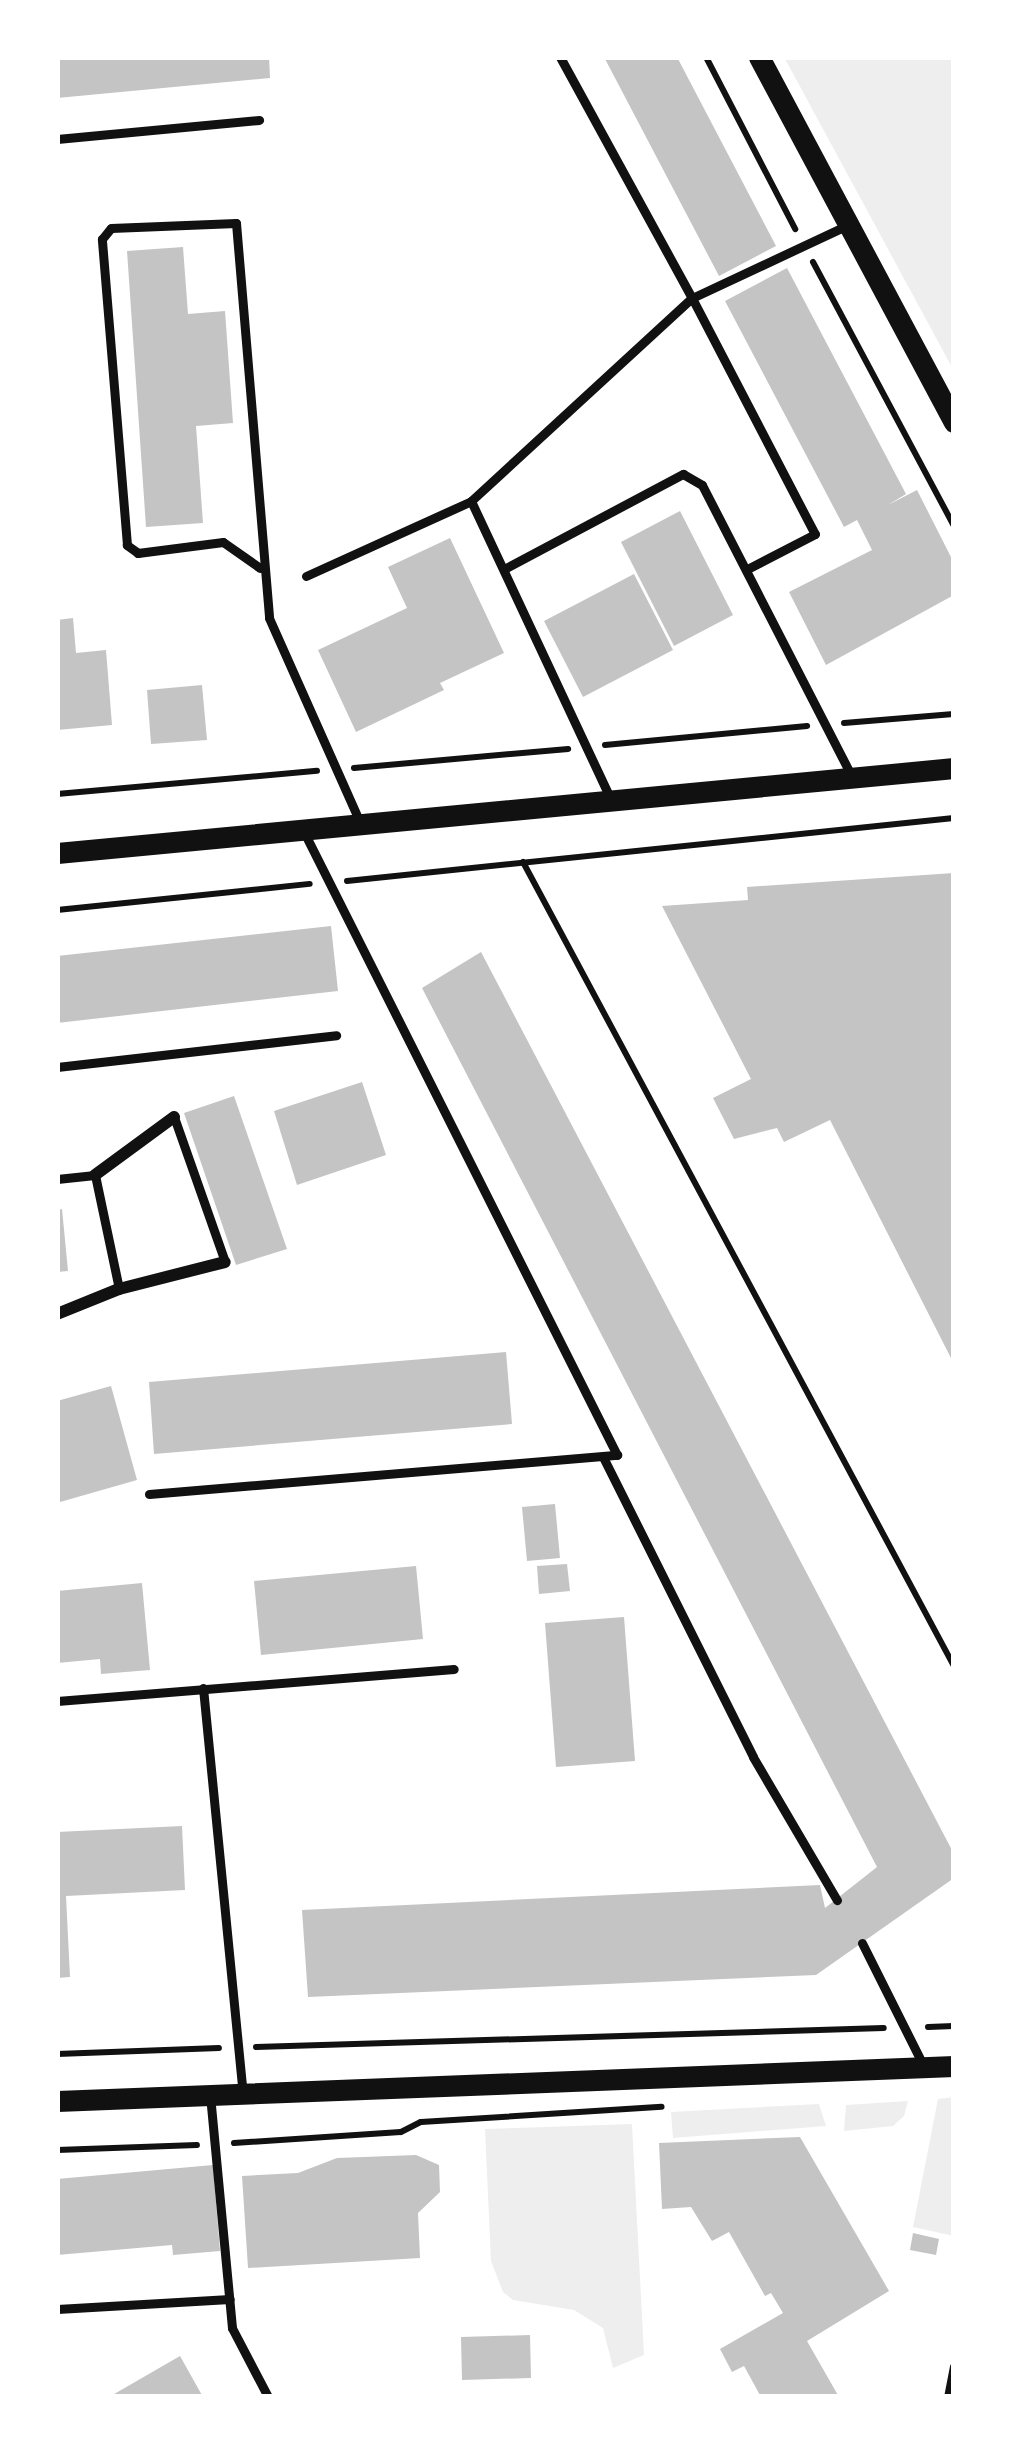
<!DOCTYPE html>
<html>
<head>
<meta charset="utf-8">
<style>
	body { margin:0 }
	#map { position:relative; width:1011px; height:2454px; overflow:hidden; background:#fff; font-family:Manrope,sans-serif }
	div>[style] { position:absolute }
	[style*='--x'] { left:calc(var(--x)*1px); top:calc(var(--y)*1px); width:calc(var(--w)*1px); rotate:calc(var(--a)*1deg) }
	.green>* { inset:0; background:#eee }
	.building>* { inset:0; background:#c4c4c4 }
	.path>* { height:6px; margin:-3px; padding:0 3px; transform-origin:3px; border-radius:3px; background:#111 }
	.service>* { height:9px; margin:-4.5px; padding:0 4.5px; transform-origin:4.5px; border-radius:4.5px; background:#111 }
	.minor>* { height:12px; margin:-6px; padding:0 6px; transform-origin:6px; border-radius:6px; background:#111 }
	.tertiary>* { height:21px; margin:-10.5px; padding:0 10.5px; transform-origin:10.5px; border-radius:10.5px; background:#111 }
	span { translate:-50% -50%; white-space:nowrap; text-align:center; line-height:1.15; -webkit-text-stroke:9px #fff; paint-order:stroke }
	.frame { position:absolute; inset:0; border:60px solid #fff; pointer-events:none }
</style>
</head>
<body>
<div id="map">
	<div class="green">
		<div style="clip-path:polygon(784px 57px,954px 57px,954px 371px)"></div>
		<div style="clip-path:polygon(954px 2097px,954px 2236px,913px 2227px,938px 2099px)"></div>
		<div style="clip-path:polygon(908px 2101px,904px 2116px,893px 2126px,844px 2131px,846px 2105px)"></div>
		<div style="clip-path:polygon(819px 2104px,826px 2126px,673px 2138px,671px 2112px)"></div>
		<div style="clip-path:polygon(632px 2124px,644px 2355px,613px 2368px,603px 2328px,574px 2310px,513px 2300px,503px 2292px,491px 2261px,485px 2129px)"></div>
	</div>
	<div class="building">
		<div style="clip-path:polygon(57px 57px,269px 57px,270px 78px,57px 98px)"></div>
		<div style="clip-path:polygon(604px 57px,677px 57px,776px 246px,719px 276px)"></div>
		<div style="clip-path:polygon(183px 247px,188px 314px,225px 311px,233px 423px,196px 426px,203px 523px,146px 527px,127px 251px)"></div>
		<div style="clip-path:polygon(787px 268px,906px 494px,888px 505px,917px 490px,954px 563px,954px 595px,826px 665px,789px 592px,872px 550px,857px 520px,844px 527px,725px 301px)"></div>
		<div style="clip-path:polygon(680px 511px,733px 615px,674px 646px,621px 542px)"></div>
		<div style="clip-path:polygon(450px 538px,504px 653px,440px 683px,444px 690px,356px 732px,318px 650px,407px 608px,388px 567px)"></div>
		<div style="clip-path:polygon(634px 574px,673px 650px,583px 697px,544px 621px)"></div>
		<div style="clip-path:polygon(73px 618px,76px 653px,106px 650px,112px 725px,57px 730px,57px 620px)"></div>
		<div style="clip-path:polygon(202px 685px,207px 740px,151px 744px,147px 690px)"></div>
		<div style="clip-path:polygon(954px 873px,954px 1364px,830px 1120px,784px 1142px,777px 1128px,734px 1139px,713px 1098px,751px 1079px,662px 906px,748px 900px,747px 887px)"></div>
		<div style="clip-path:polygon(331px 926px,338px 991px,57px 1023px,57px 956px)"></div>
		<div style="clip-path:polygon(481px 952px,954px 1854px,954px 1878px,816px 1975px,308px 1997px,302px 1910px,820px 1885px,825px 1908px,877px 1867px,422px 988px)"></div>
		<div style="clip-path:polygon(362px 1082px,386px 1155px,297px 1185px,274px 1111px)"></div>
		<div style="clip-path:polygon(234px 1096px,287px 1249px,236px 1265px,184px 1113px)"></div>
		<div style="clip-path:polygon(62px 1209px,68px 1271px,57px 1272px,57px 1210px)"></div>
		<div style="clip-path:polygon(506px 1352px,512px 1424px,154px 1454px,149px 1382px)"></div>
		<div style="clip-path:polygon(111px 1386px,137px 1480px,60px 1502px,57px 1401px)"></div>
		<div style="clip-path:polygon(555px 1504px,560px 1558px,527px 1561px,522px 1507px)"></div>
		<div style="clip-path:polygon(567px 1564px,570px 1591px,539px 1594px,537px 1566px)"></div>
		<div style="clip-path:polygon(416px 1566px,423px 1639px,261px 1655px,254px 1581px)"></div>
		<div style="clip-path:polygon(142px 1583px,150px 1670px,101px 1674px,100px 1659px,57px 1663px,57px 1591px)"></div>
		<div style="clip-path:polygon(624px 1617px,635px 1761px,556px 1767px,545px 1623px)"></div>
		<div style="clip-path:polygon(182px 1826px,185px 1890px,66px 1896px,70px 1977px,57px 1978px,57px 1832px)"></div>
		<div style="clip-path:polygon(800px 2137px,889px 2291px,807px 2341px,839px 2397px,761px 2397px,744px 2366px,732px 2372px,720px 2349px,783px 2313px,771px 2293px,765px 2296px,729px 2232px,712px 2241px,691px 2207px,662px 2209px,659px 2143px)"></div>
		<div style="clip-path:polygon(416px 2155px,439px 2165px,440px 2192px,418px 2213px,420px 2258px,248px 2268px,242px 2176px,298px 2173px,337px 2158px)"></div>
		<div style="clip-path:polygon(213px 2165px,220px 2251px,173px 2255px,172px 2245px,57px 2255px,57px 2179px)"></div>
		<div style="clip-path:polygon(913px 2233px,939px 2239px,936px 2255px,910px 2250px)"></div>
		<div style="clip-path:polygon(530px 2335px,531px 2378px,462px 2380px,461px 2337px)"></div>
		<div style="clip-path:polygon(180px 2356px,203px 2397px,109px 2397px)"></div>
	</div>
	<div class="path">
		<div style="--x:706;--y:57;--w:194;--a:62.6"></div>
		<div style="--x:813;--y:262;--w:299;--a:61.9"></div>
		<div style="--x:844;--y:723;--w:110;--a:-4.7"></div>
		<div style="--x:605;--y:745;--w:203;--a:-5.4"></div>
		<div style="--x:354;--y:768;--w:215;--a:-5.1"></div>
		<div style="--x:57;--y:794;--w:261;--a:-5.1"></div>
		<div style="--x:523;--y:862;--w:912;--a:61.81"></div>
		<div style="--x:347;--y:881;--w:610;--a:-5.93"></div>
		<div style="--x:57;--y:910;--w:254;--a:-5.9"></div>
		<div style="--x:928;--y:2027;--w:26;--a:-2"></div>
		<div style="--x:256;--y:2047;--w:628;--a:-1.73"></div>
		<div style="--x:57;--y:2054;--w:162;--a:-2.1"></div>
		<div style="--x:234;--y:2143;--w:167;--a:-3.8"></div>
		<div style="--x:401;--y:2132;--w:22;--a:-27"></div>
		<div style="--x:421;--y:2122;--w:241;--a:-3.6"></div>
		<div style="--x:57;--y:2150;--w:140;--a:-2"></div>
	</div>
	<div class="service">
		<div style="--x:560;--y:57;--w:275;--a:61.3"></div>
		<div style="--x:692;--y:298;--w:170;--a:-25.1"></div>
		<div style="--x:57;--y:139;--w:203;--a:-5.4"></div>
		<div style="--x:471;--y:501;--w:300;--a:-42.6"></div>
		<div style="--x:692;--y:298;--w:266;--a:62.5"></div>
		<div style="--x:815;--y:534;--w:74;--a:152.7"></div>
		<div style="--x:260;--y:568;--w:45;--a:-144.9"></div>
		<div style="--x:223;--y:542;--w:86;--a:172.6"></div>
		<div style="--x:138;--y:553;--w:14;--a:-144"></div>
		<div style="--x:127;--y:545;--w:307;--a:-94.7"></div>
		<div style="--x:102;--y:239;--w:14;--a:-51"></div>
		<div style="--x:111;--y:228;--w:125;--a:-2.3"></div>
		<div style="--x:236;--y:223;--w:396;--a:85.2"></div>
		<div style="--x:269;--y:618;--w:223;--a:66"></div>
		<div style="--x:504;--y:569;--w:203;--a:-28"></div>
		<div style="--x:683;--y:474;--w:22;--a:30"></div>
		<div style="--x:702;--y:485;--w:328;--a:62.8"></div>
		<div style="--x:306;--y:576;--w:181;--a:-24.4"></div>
		<div style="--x:471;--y:501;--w:328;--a:64.9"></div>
		<div style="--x:57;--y:1067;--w:281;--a:-6.5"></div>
		<div style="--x:174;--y:1117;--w:154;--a:70.6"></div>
		<div style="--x:57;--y:1179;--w:38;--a:-6"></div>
		<div style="--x:95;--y:1175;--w:116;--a:78.1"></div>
		<div style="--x:603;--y:1457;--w:335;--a:63.4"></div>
		<div style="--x:753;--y:1757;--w:166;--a:59.6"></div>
		<div style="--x:149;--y:1494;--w:470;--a:-4.8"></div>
		<div style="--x:617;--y:1455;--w:697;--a:-116.68"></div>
		<div style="--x:203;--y:1688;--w:408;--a:84.4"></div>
		<div style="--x:57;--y:1701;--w:398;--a:-4.6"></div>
		<div style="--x:862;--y:1943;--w:139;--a:63.4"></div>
		<div style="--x:210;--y:2095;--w:234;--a:84.6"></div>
		<div style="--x:232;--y:2328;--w:78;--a:62.4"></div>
		<div style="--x:57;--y:2309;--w:173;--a:-3.3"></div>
		<div style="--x:948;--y:2397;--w:31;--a:-79"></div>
	</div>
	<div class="minor">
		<div style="--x:95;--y:1175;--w:98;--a:-36.3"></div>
		<div style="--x:57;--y:1314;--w:67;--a:-22"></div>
		<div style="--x:119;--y:1289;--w:109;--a:-14.3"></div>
	</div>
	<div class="tertiary">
		<div style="--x:759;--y:57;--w:414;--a:61.9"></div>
		<div style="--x:57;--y:853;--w:901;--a:-5.41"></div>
		<div style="--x:57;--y:2101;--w:898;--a:-2.23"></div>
	</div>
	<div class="frame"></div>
</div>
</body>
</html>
